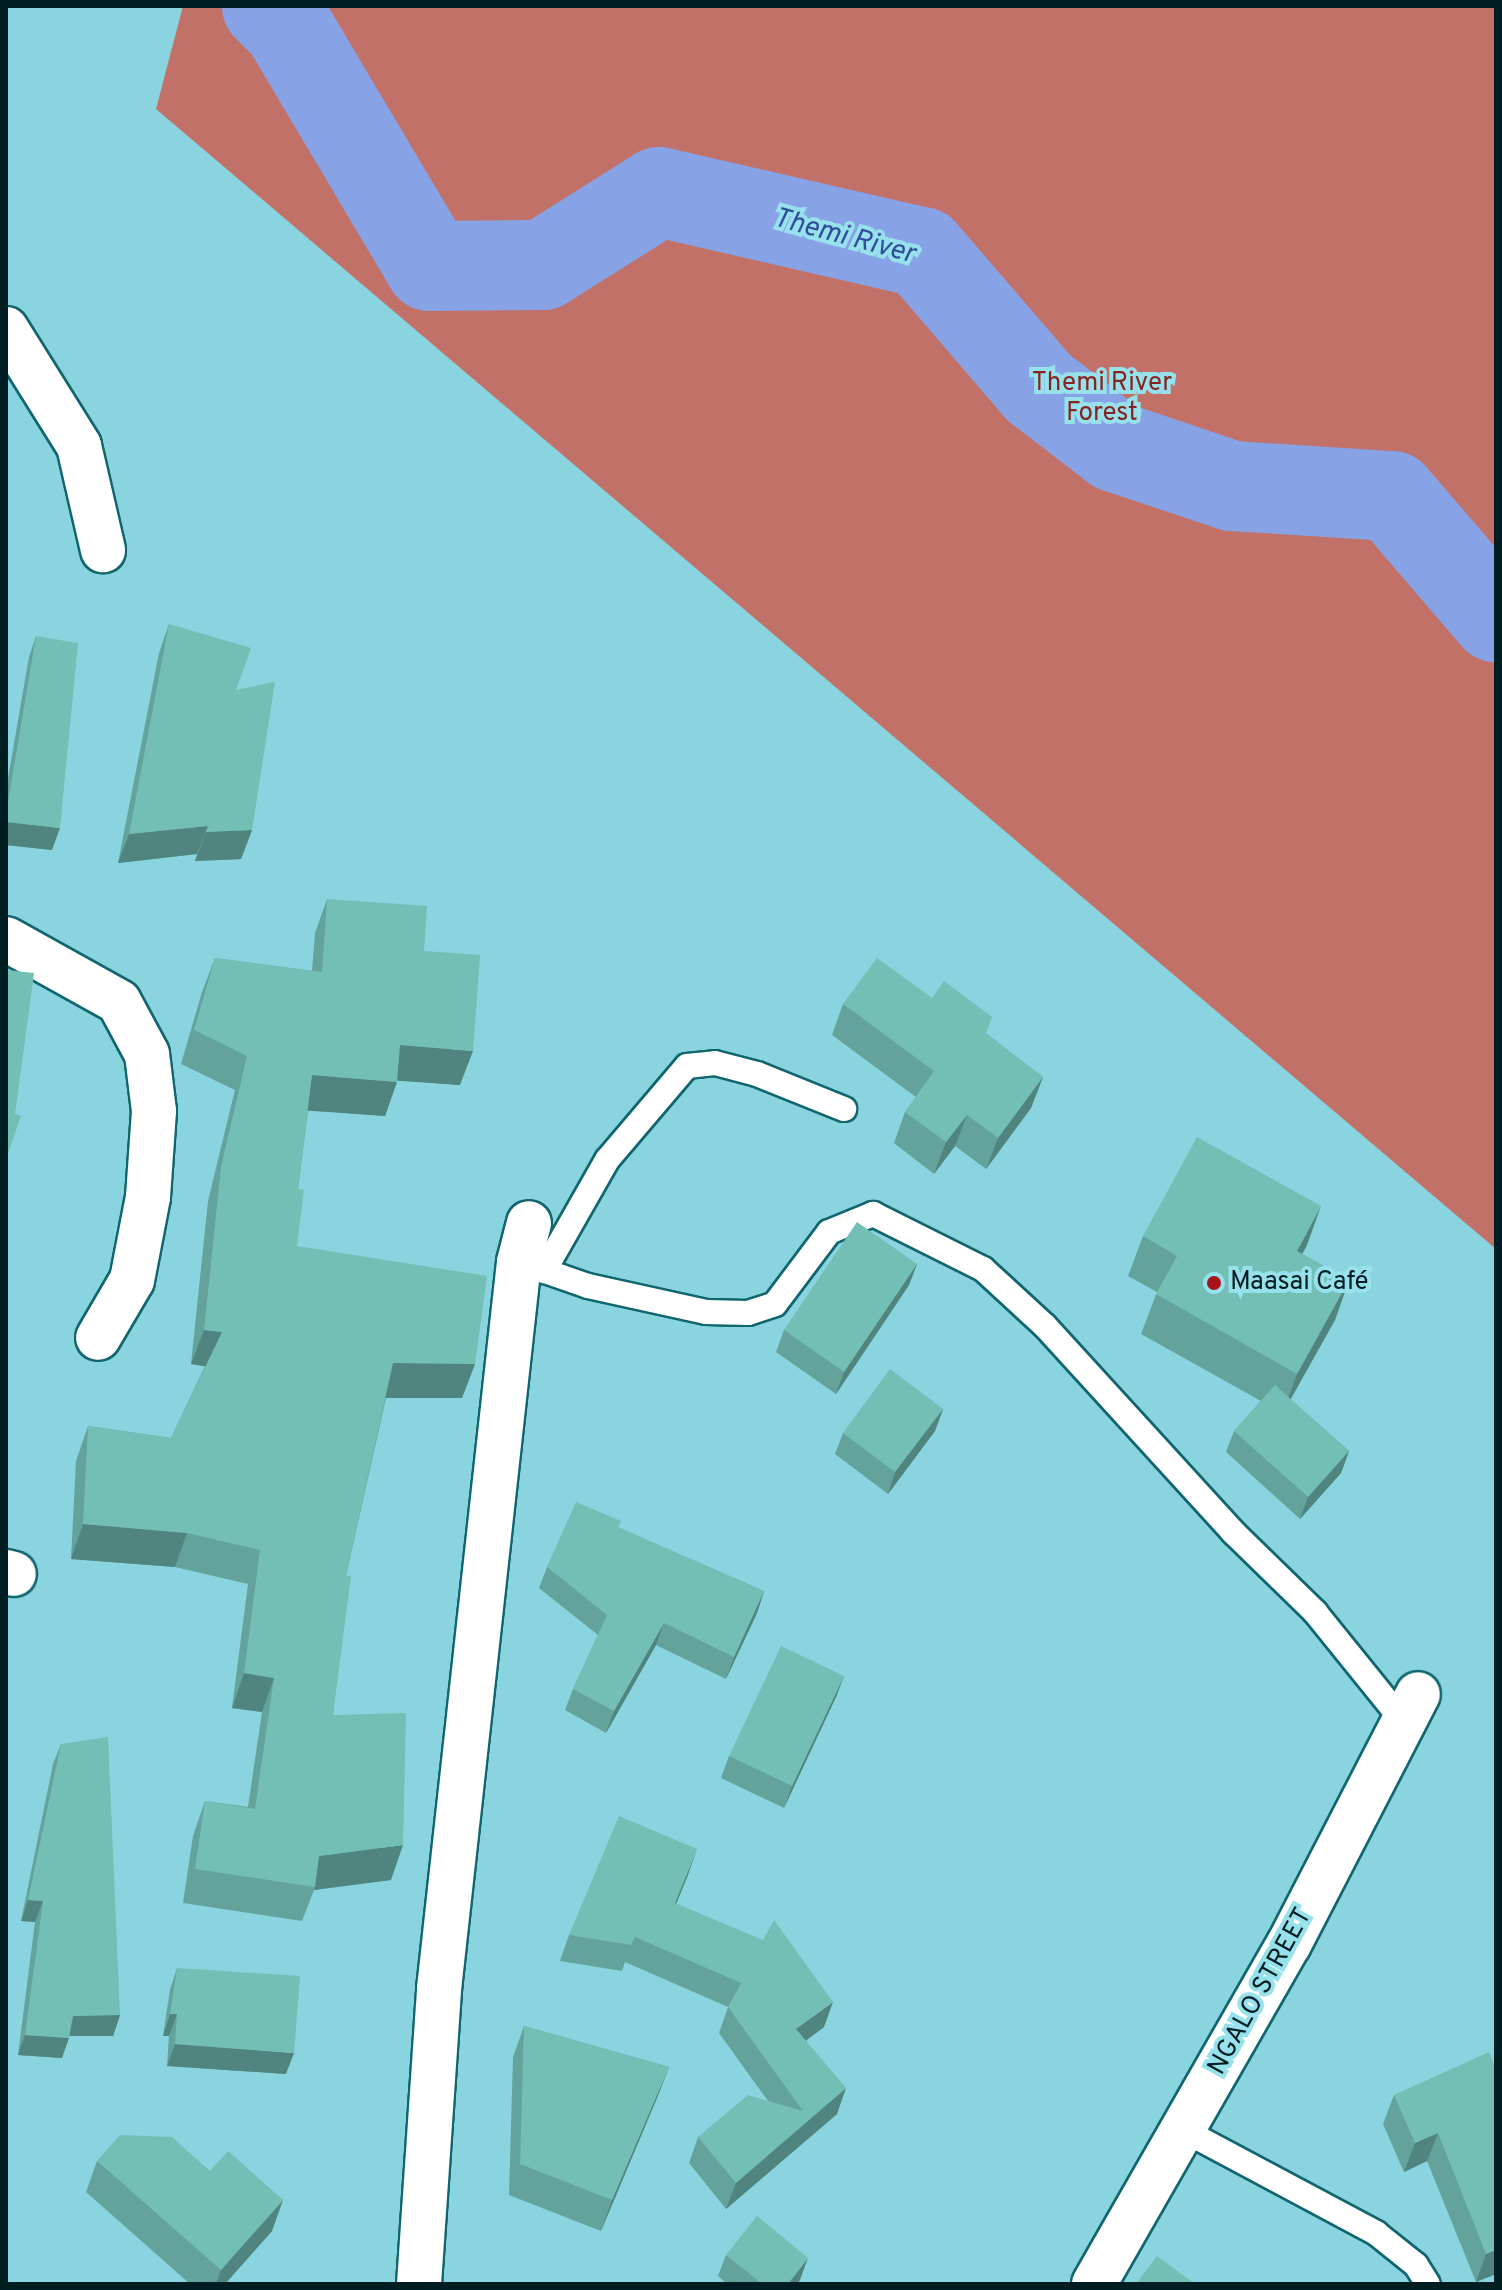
<!DOCTYPE html>
<html>
<head>
<meta charset="utf-8">
<style>
	body { margin:0 }
	#map { position:relative; width:1502px; height:2290px; overflow:hidden; background:#89d4de; font-family:Overpass,sans-serif }
	div>[style] { position:absolute }
	[style*='--x'] { left:calc(var(--x)*1px); top:calc(var(--y)*1px); width:calc(var(--w)*1px); rotate:calc(var(--a)*1deg) }
	.forest>* { inset:0; background:#c27169 }
	.river>* { height:90px; margin:-45px; padding:0 45px; transform-origin:45px; border-radius:45px; background:#87a3e6 }
	.roads { filter:drop-shadow(2px 0 #10666f) drop-shadow(-2px 0 #10666f) drop-shadow(0 2px #10666f) drop-shadow(0 -2px #10666f) }
	.service>* { height:24px; margin:-12px; padding:0 12px; transform-origin:12px; border-radius:12px; background:#fff }
	.minor>* { height:44px; margin:-22px; padding:0 22px; transform-origin:22px; border-radius:22px; background:#fff }
	.wall>* { inset:0; background:#63a39c }
	.shaded-wall>* { inset:0; background:#50857f }
	.building>* { inset:0; background:#73beb5 }
	.dots>* { width:22px; height:22px; translate:-50% -50%; box-sizing:border-box; border:4px solid #96e1eb; border-radius:50% }
	span { translate:-50% -50%; white-space:nowrap; text-align:center; line-height:1.15; -webkit-text-stroke:8px #96e1eb; paint-order:stroke }
	.park-label { font-size:26px; color:#862421 }
	.poi-label { font-size:26px; color:#001d21 }
	.left { translate:0 -50%; text-align:left }
	.street-label { font-size:26px; color:#001d21 }
	.water-label { font-size:28px; color:#304c9b; font-style:italic }
	.frame { position:absolute; inset:0; border:8px solid #001d21; pointer-events:none }
</style>
</head>
<body>
<div id="map">
	<div class="forest">
		<div style="clip-path:polygon(183px 6px,1496px 6px,1496px 1249px,156px 109px)"></div>
	</div>
	<div class="river">
		<div style="--x:267;--y:6;--w:30;--a:45"></div>
		<div style="--x:288;--y:27;--w:278;--a:59.3"></div>
		<div style="--x:430;--y:266;--w:113;--a:-0.5"></div>
		<div style="--x:543;--y:265;--w:137;--a:-32.2"></div>
		<div style="--x:659;--y:192;--w:270;--a:12.9"></div>
		<div style="--x:922;--y:252;--w:179;--a:49.3"></div>
		<div style="--x:1039;--y:388;--w:97;--a:37.5"></div>
		<div style="--x:1116;--y:447;--w:122;--a:18.6"></div>
		<div style="--x:1232;--y:486;--w:160;--a:3.6"></div>
		<div style="--x:1392;--y:496;--w:160;--a:49.3"></div>
	</div>
	<div class="roads">
		<div class="service">
			<div style="--x:519;--y:1262;--w:73;--a:19.2"></div>
			<div style="--x:588;--y:1286;--w:121;--a:12.4"></div>
			<div style="--x:706;--y:1312;--w:42;--a:1.4"></div>
			<div style="--x:748;--y:1313;--w:28;--a:-18"></div>
			<div style="--x:775;--y:1304;--w:90;--a:-53.1"></div>
			<div style="--x:829;--y:1232;--w:48;--a:-22.2"></div>
			<div style="--x:873;--y:1214;--w:123;--a:26.6"></div>
			<div style="--x:983;--y:1269;--w:84;--a:42.6"></div>
			<div style="--x:1045;--y:1326;--w:279;--a:47.6"></div>
			<div style="--x:1233;--y:1532;--w:115;--a:44.3"></div>
			<div style="--x:1315;--y:1612;--w:140;--a:51.1"></div>
			<div style="--x:544;--y:1271;--w:128;--a:-60.4"></div>
			<div style="--x:607;--y:1160;--w:123;--a:-49.6"></div>
			<div style="--x:687;--y:1066;--w:28;--a:-6"></div>
			<div style="--x:715;--y:1063;--w:43;--a:14.7"></div>
			<div style="--x:757;--y:1074;--w:94;--a:21.9"></div>
			<div style="--x:1185;--y:2131;--w:217;--a:28.1"></div>
			<div style="--x:1376;--y:2233;--w:51;--a:38.7"></div>
			<div style="--x:1416;--y:2265;--w:22;--a:58"></div>
		</div>
		<div class="minor">
			<div style="--x:6;--y:329;--w:138;--a:58"></div>
			<div style="--x:79;--y:446;--w:107;--a:77"></div>
			<div style="--x:6;--y:939;--w:129;--a:29.1"></div>
			<div style="--x:119;--y:1002;--w:59;--a:61.7"></div>
			<div style="--x:147;--y:1054;--w:57;--a:83"></div>
			<div style="--x:154;--y:1111;--w:86;--a:94"></div>
			<div style="--x:148;--y:1197;--w:85;--a:100.9"></div>
			<div style="--x:132;--y:1280;--w:67;--a:120.4"></div>
			<div style="--x:6;--y:1572;--w:8;--a:14"></div>
			<div style="--x:419;--y:2284;--w:296;--a:-86.1"></div>
			<div style="--x:439;--y:1989;--w:731;--a:-83.72"></div>
			<div style="--x:519;--y:1262;--w:40;--a:-75.6"></div>
			<div style="--x:1094;--y:2284;--w:392;--a:-60.2"></div>
			<div style="--x:1289;--y:1944;--w:281;--a:-62.7"></div>
		</div>
	</div>
	<div class="wall">
		<div style="clip-path:polygon(169px 624px,236px 690px,252px 830px,241px 859px,195px 861px,197px 854px,118px 863px,159px 653px)"></div>
		<div style="clip-path:polygon(36px 636px,52px 850px,6px 845px,6px 790px,29px 657px)"></div>
		<div style="clip-path:polygon(327px 899px,424px 951px,460px 1085px,397px 1080px,385px 1116px,308px 1110px,298px 1189px,297px 1246px,475px 1364px,462px 1398px,386px 1398px,346px 1576px,333px 1715px,391px 1880px,314px 1890px,302px 1921px,183px 1903px,193px 1836px,205px 1801px,248px 1807px,262px 1712px,232px 1708px,248px 1584px,175px 1567px,71px 1559px,76px 1461px,88px 1426px,171px 1438px,205px 1366px,191px 1364px,208px 1201px,235px 1090px,181px 1064px,202px 992px,215px 958px,312px 971px,315px 933px)"></div>
		<div style="clip-path:polygon(932px 998px,986px 1034px,1043px 1077px,1031px 1108px,986px 1169px,955px 1146px,934px 1174px,894px 1143px,905px 1112px,916px 1097px,832px 1035px,843px 1004px)"></div>
		<div style="clip-path:polygon(1143px 1236px,1307px 1245px,1302px 1254px,1349px 1280px,1335px 1320px,1290px 1399px,1349px 1451px,1341px 1473px,1300px 1519px,1226px 1452px,1234px 1431px,1261px 1401px,1141px 1334px,1157px 1292px,1128px 1276px)"></div>
		<div style="clip-path:polygon(917px 1264px,909px 1285px,836px 1394px,776px 1352px,784px 1330px)"></div>
		<div style="clip-path:polygon(943px 1409px,935px 1431px,888px 1494px,835px 1454px,843px 1433px)"></div>
		<div style="clip-path:polygon(619px 1528px,764px 1591px,757px 1613px,726px 1679px,656px 1645px,606px 1733px,565px 1710px,573px 1689px,598px 1635px,539px 1588px,547px 1567px)"></div>
		<div style="clip-path:polygon(844px 1676px,836px 1697px,784px 1808px,721px 1778px,729px 1756px)"></div>
		<div style="clip-path:polygon(61px 1744px,120px 2015px,113px 2036px,69px 2036px,62px 2058px,18px 2055px,35px 1922px,21px 1921px,53px 1764px)"></div>
		<div style="clip-path:polygon(688px 1875px,676px 1903px,824px 2027px,806px 2041px,837px 2114px,726px 2209px,689px 2163px,698px 2137px,768px 2101px,719px 2033px,728px 2007px,625px 1962px,622px 1971px,560px 1961px,569px 1935px)"></div>
		<div style="clip-path:polygon(177px 1968px,286px 2074px,167px 2066px,169px 2036px,163px 2036px,170px 1990px)"></div>
		<div style="clip-path:polygon(524px 2026px,669px 2067px,657px 2098px,601px 2231px,509px 2195px,513px 2057px)"></div>
		<div style="clip-path:polygon(1496px 2069px,1496px 2274px,1476px 2282px,1427px 2161px,1404px 2172px,1383px 2124px,1394px 2095px)"></div>
		<div style="clip-path:polygon(97px 2161px,272px 2231px,225px 2284px,190px 2284px,86px 2192px)"></div>
		<div style="clip-path:polygon(726px 2255px,800px 2280px,797px 2284px,727px 2284px,718px 2276px)"></div>
	</div>
	<div class="shaded-wall">
		<div style="clip-path:polygon(6px 822px,60px 828px,52px 850px,6px 845px)"></div>
		<div style="clip-path:polygon(208px 826px,197px 854px,118px 863px,129px 834px)"></div>
		<div style="clip-path:polygon(252px 830px,241px 859px,195px 861px,206px 832px)"></div>
		<div style="clip-path:polygon(400px 1045px,473px 1051px,460px 1085px,387px 1080px)"></div>
		<div style="clip-path:polygon(312px 1075px,397px 1082px,385px 1116px,300px 1110px)"></div>
		<div style="clip-path:polygon(1043px 1077px,1031px 1108px,986px 1169px,998px 1138px)"></div>
		<div style="clip-path:polygon(967px 1115px,955px 1146px,934px 1174px,946px 1142px)"></div>
		<div style="clip-path:polygon(1321px 1206px,1307px 1245px,1283px 1290px,1297px 1251px)"></div>
		<div style="clip-path:polygon(917px 1264px,909px 1285px,836px 1394px,844px 1372px)"></div>
		<div style="clip-path:polygon(1349px 1280px,1335px 1320px,1283px 1413px,1297px 1374px)"></div>
		<div style="clip-path:polygon(204px 1330px,222px 1332px,209px 1367px,191px 1364px)"></div>
		<div style="clip-path:polygon(393px 1363px,475px 1364px,462px 1398px,381px 1398px)"></div>
		<div style="clip-path:polygon(943px 1409px,935px 1431px,888px 1494px,895px 1472px)"></div>
		<div style="clip-path:polygon(1349px 1451px,1341px 1473px,1300px 1519px,1308px 1497px)"></div>
		<div style="clip-path:polygon(83px 1524px,187px 1533px,175px 1567px,71px 1559px)"></div>
		<div style="clip-path:polygon(764px 1591px,757px 1613px,726px 1679px,734px 1657px)"></div>
		<div style="clip-path:polygon(664px 1623px,656px 1645px,606px 1733px,614px 1711px)"></div>
		<div style="clip-path:polygon(244px 1673px,274px 1678px,262px 1712px,232px 1708px)"></div>
		<div style="clip-path:polygon(844px 1676px,836px 1697px,784px 1808px,792px 1786px)"></div>
		<div style="clip-path:polygon(403px 1845px,391px 1880px,314px 1890px,319px 1856px)"></div>
		<div style="clip-path:polygon(697px 1849px,688px 1875px,666px 1929px,675px 1903px)"></div>
		<div style="clip-path:polygon(28px 1900px,43px 1901px,35px 1922px,21px 1921px)"></div>
		<div style="clip-path:polygon(833px 2002px,824px 2027px,786px 2055px,796px 2029px)"></div>
		<div style="clip-path:polygon(170px 2014px,177px 2014px,169px 2036px,163px 2036px)"></div>
		<div style="clip-path:polygon(120px 2015px,113px 2036px,65px 2036px,73px 2016px)"></div>
		<div style="clip-path:polygon(25px 2035px,69px 2038px,62px 2058px,18px 2055px)"></div>
		<div style="clip-path:polygon(175px 2044px,294px 2053px,286px 2074px,167px 2066px)"></div>
		<div style="clip-path:polygon(669px 2067px,657px 2098px,601px 2231px,612px 2200px)"></div>
		<div style="clip-path:polygon(846px 2088px,837px 2114px,726px 2209px,736px 2183px)"></div>
		<div style="clip-path:polygon(1438px 2133px,1427px 2161px,1404px 2172px,1415px 2143px)"></div>
		<div style="clip-path:polygon(283px 2200px,272px 2231px,225px 2284px,216px 2284px,221px 2270px)"></div>
		<div style="clip-path:polygon(1496px 2250px,1496px 2274px,1476px 2282px,1486px 2254px)"></div>
		<div style="clip-path:polygon(808px 2258px,800px 2280px,797px 2284px,788px 2284px)"></div>
	</div>
	<div class="building">
		<div style="clip-path:polygon(169px 624px,251px 648px,236px 690px,275px 682px,252px 830px,206px 832px,208px 826px,129px 834px)"></div>
		<div style="clip-path:polygon(36px 636px,78px 643px,60px 828px,6px 822px,6px 814px)"></div>
		<div style="clip-path:polygon(327px 899px,427px 906px,424px 951px,480px 955px,473px 1051px,400px 1045px,397px 1082px,312px 1075px,298px 1189px,304px 1190px,297px 1246px,487px 1276px,475px 1364px,393px 1363px,346px 1576px,351px 1576px,333px 1715px,406px 1713px,403px 1845px,319px 1856px,315px 1887px,195px 1869px,205px 1801px,255px 1809px,274px 1678px,244px 1673px,260px 1550px,187px 1533px,83px 1524px,88px 1426px,171px 1438px,222px 1332px,204px 1330px,221px 1167px,247px 1056px,194px 1030px,215px 958px,322px 972px)"></div>
		<div style="clip-path:polygon(877px 958px,932px 998px,944px 981px,992px 1017px,986px 1033px,1043px 1077px,998px 1138px,967px 1115px,946px 1142px,905px 1112px,934px 1071px,843px 1004px)"></div>
		<div style="clip-path:polygon(6px 970px,34px 973px,15px 1114px,21px 1116px,6px 1159px)"></div>
		<div style="clip-path:polygon(1197px 1137px,1321px 1206px,1297px 1251px,1349px 1280px,1297px 1374px,1156px 1294px,1177px 1256px,1143px 1236px)"></div>
		<div style="clip-path:polygon(857px 1222px,917px 1264px,844px 1372px,784px 1330px)"></div>
		<div style="clip-path:polygon(890px 1369px,943px 1409px,895px 1472px,843px 1433px)"></div>
		<div style="clip-path:polygon(1275px 1385px,1349px 1451px,1308px 1497px,1234px 1431px)"></div>
		<div style="clip-path:polygon(576px 1502px,621px 1521px,618px 1527px,764px 1591px,734px 1657px,664px 1623px,614px 1711px,573px 1689px,607px 1615px,547px 1567px)"></div>
		<div style="clip-path:polygon(781px 1646px,844px 1676px,792px 1786px,729px 1756px)"></div>
		<div style="clip-path:polygon(108px 1737px,120px 2015px,73px 2016px,69px 2038px,25px 2035px,43px 1901px,28px 1900px,61px 1744px)"></div>
		<div style="clip-path:polygon(619px 1816px,697px 1849px,675px 1903px,763px 1940px,774px 1920px,833px 2002px,796px 2029px,846px 2088px,736px 2183px,698px 2137px,748px 2095px,803px 2111px,728px 2007px,741px 1983px,635px 1937px,631px 1945px,569px 1935px)"></div>
		<div style="clip-path:polygon(177px 1968px,300px 1976px,294px 2053px,175px 2044px,177px 2014px,170px 2014px)"></div>
		<div style="clip-path:polygon(524px 2026px,669px 2067px,612px 2200px,520px 2164px)"></div>
		<div style="clip-path:polygon(1489px 2052px,1496px 2069px,1496px 2250px,1486px 2254px,1438px 2133px,1415px 2143px,1394px 2095px)"></div>
		<div style="clip-path:polygon(120px 2135px,172px 2137px,210px 2171px,228px 2151px,283px 2200px,221px 2270px,97px 2161px)"></div>
		<div style="clip-path:polygon(757px 2216px,808px 2258px,788px 2284px,762px 2284px,726px 2255px)"></div>
		<div style="clip-path:polygon(1157px 2256px,1195px 2284px,1136px 2284px)"></div>
	</div>
	<div class="dots">
		<div style="left:1214px;top:1283px;background:#a81319"></div>
	</div>
	<div class="park-label">
		<span style="left:1102px;top:399px">Themi River<br>Forest</span>
	</div>
	<div class="poi-label">
		<span class="left" style="left:1230px;top:1283px">Maasai Café</span>
	</div>
	<div class="street-label">
		<span style="left:1261px;top:1992px;rotate:-61deg">NGALO STREET</span>
	</div>
	<div class="water-label">
		<span style="left:844px;top:237px;rotate:15deg">Themi River</span>
	</div>
	<div class="frame"></div>
</div>
</body>
</html>
